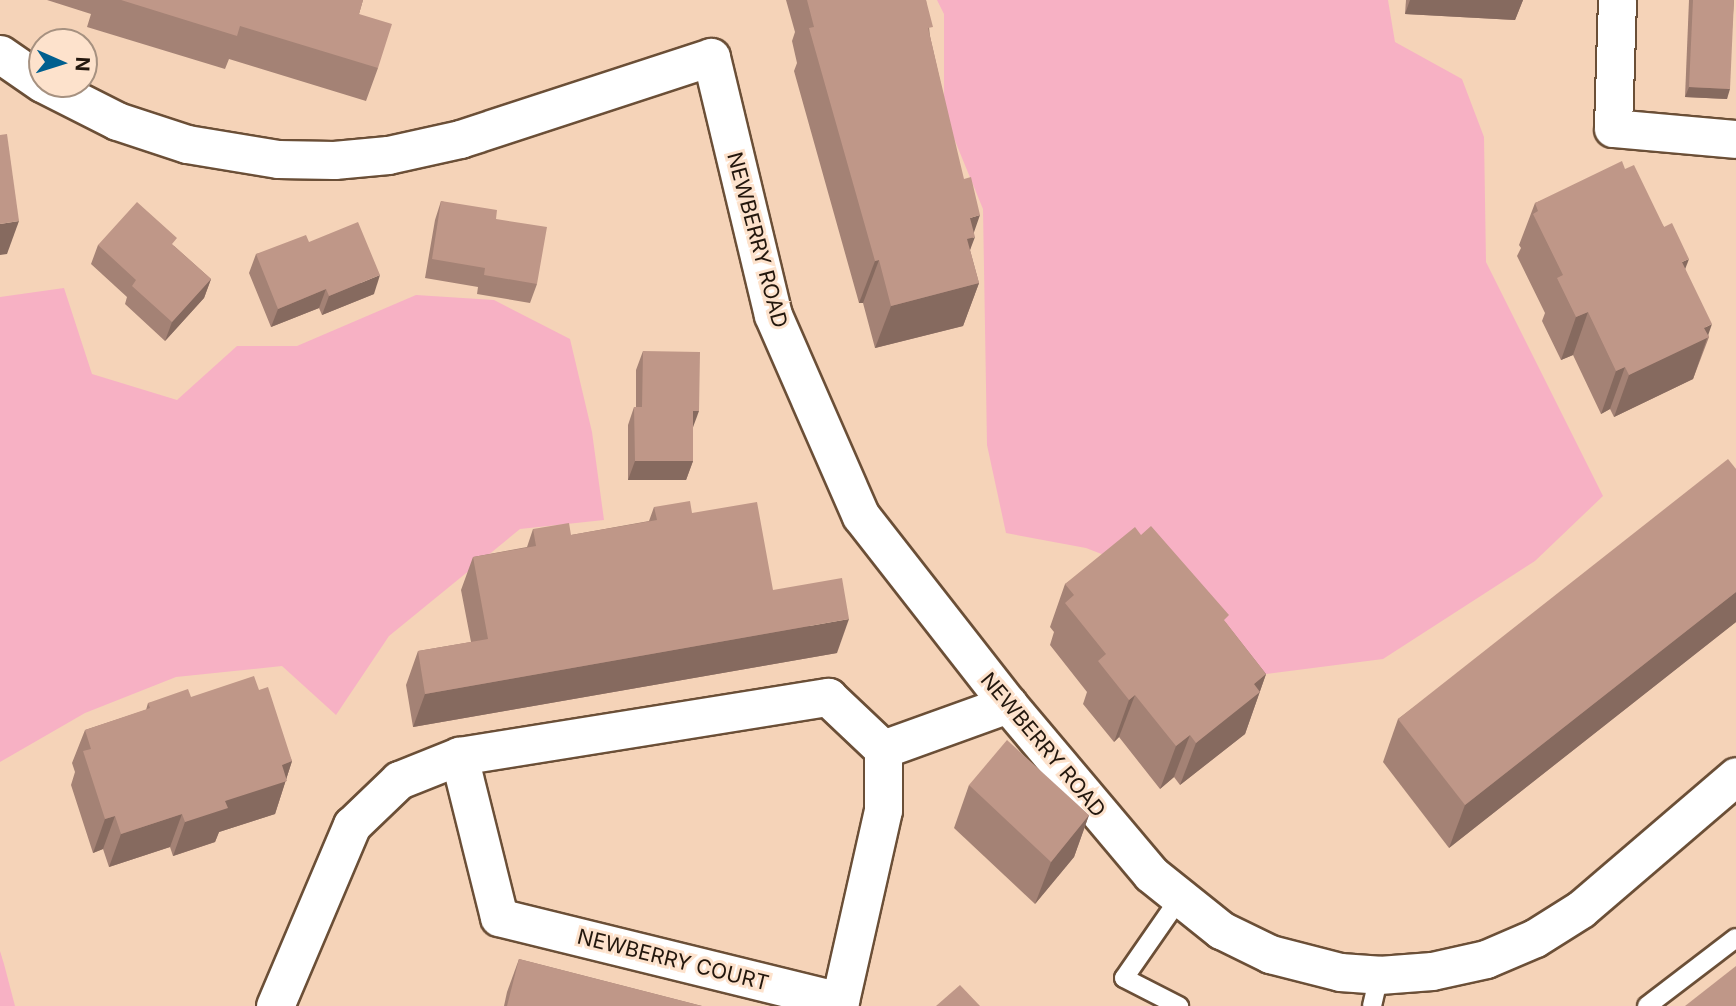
<!DOCTYPE html>
<html>
<head>
<meta charset="utf-8">
<style>
	body { margin:0 }
	#map { position:relative; width:1736px; height:1006px; overflow:hidden; background:#f5d3b8; font-family:Inter,sans-serif }
	div>[style] { position:absolute }
	[style*='--x'] { left:calc(var(--x)*1px); top:calc(var(--y)*1px); width:calc(var(--w)*1px); rotate:calc(var(--a)*1deg) }
	.green>* { inset:0; background:#f7b1c4 }
	.roads { filter:drop-shadow(2px 0 #6b4f37) drop-shadow(-2px 0 #6b4f37) drop-shadow(0 2px #6b4f37) drop-shadow(0 -2px #6b4f37) }
	.lane>* { height:18px; margin:-9px; padding:0 9px; transform-origin:9px; border-radius:9px; background:#fff }
	.street>* { height:37px; margin:-18.5px; padding:0 18.5px; transform-origin:18.5px; border-radius:18.5px; background:#fff }
	.wall>* { inset:0; background:#a48275 }
	.shaded-wall>* { inset:0; background:#866a5f }
	.building>* { inset:0; background:#bf9788 }
	span { translate:-50% -50%; white-space:nowrap; text-align:center; line-height:1.15; -webkit-text-stroke:6px #fde2cc; paint-order:stroke }
	.street-label { font-size:21px; color:#23170d }
	.north { position:absolute; left:28px; top:28px; width:70px; height:70px; box-sizing:border-box; background:#fde2cc; border:2px solid #a69180; border-radius:50%; rotate:93deg; font-size:19px; font-weight:700; line-height:28px; text-align:center; color:#23170d }
	.north::after { content:''; display:block; margin:auto; width:24px; height:32px; background:#005f8f; clip-path:polygon(50% 0,100% 100%,50% 72%,0 100%) }
</style>
</head>
<body>
<div id="map">
	<div class="green">
		<div style="clip-path:polygon(937px 0,1388px 0,1395px 42px,1462px 79px,1484px 137px,1486px 262px,1603px 496px,1535px 561px,1383px 659px,1250px 676px,1174px 582px,1086px 548px,1006px 533px,987px 445px,983px 209px,944px 114px,944px 14px)"></div>
		<div style="clip-path:polygon(64px 288px,92px 374px,177px 400px,237px 346px,297px 346px,416px 295px,494px 300px,570px 339px,592px 432px,604px 520px,520px 529px,389px 636px,336px 715px,282px 666px,176px 677px,85px 713px,0 762px,0 297px)"></div>
		<div style="clip-path:polygon(0 951px,4px 964px,15px 1006px,0 1006px)"></div>
	</div>
	<div class="roads">
		<div class="lane">
			<div style="--x:1179;--y:899;--w:96;--a:124.8"></div>
			<div style="--x:1124;--y:978;--w:62;--a:27"></div>
			<div style="--x:1372;--y:1006;--w:32;--a:-77"></div>
			<div style="--x:1647;--y:1006;--w:112;--a:-37.4"></div>
		</div>
		<div class="street">
			<div style="--x:1617;--y:0;--w:128;--a:91.8"></div>
			<div style="--x:1613;--y:128;--w:123;--a:5.1"></div>
			<div style="--x:0;--y:54;--w:51;--a:34.6"></div>
			<div style="--x:44;--y:84;--w:82;--a:26.9"></div>
			<div style="--x:117;--y:121;--w:74;--a:18.2"></div>
			<div style="--x:187;--y:144;--w:92;--a:9.4"></div>
			<div style="--x:278;--y:159;--w:56;--a:1"></div>
			<div style="--x:334;--y:160;--w:54;--a:-5.3"></div>
			<div style="--x:388;--y:155;--w:74;--a:-12.5"></div>
			<div style="--x:460;--y:139;--w:264;--a:-18.1"></div>
			<div style="--x:711;--y:57;--w:265;--a:76.5"></div>
			<div style="--x:773;--y:315;--w:219;--a:66.4"></div>
			<div style="--x:861;--y:516;--w:239;--a:52"></div>
			<div style="--x:1008;--y:704;--w:222;--a:49.9"></div>
			<div style="--x:1151;--y:874;--w:90;--a:38.7"></div>
			<div style="--x:1221;--y:930;--w:55;--a:26.1"></div>
			<div style="--x:1270;--y:954;--w:72;--a:14.4"></div>
			<div style="--x:1340;--y:972;--w:39;--a:4"></div>
			<div style="--x:1379;--y:975;--w:53;--a:-4.3"></div>
			<div style="--x:1432;--y:971;--w:55;--a:-12.5"></div>
			<div style="--x:1486;--y:959;--w:53;--a:-23.2"></div>
			<div style="--x:1535;--y:938;--w:54;--a:-32.2"></div>
			<div style="--x:1581;--y:909;--w:204;--a:-40.6"></div>
			<div style="--x:883;--y:749;--w:133;--a:-19.8"></div>
			<div style="--x:275;--y:1006;--w:197;--a:-67"></div>
			<div style="--x:352;--y:825;--w:65;--a:-43.8"></div>
			<div style="--x:399;--y:780;--w:65;--a:-21.8"></div>
			<div style="--x:459;--y:756;--w:374;--a:-9.1"></div>
			<div style="--x:828;--y:697;--w:76;--a:43.4"></div>
			<div style="--x:883;--y:749;--w:61;--a:90"></div>
			<div style="--x:883;--y:810;--w:196;--a:102.7"></div>
			<div style="--x:840;--y:1001;--w:351;--a:-166.2"></div>
			<div style="--x:499;--y:917;--w:166;--a:-104"></div>
		</div>
	</div>
	<div class="wall">
		<div style="clip-path:polygon(47px 0,363px 0,359px 14px,378px 68px,366px 101px,229px 59px,225px 69px,87px 27px,91px 14px)"></div>
		<div style="clip-path:polygon(786px 0,926px 0,930px 36px,974px 233px,970px 250px,979px 283px,963px 326px,875px 348px,863px 303px,859px 303px,794px 71px,797px 63px,792px 41px,795px 32px)"></div>
		<div style="clip-path:polygon(1406px 0,1523px 0,1515px 20px,1405px 14px)"></div>
		<div style="clip-path:polygon(1689px 0,1734px 0,1727px 99px,1685px 97px)"></div>
		<div style="clip-path:polygon(1625px 169px,1664px 227px,1685px 269px,1709px 337px,1693px 379px,1614px 417px,1610px 409px,1601px 414px,1573px 355px,1561px 360px,1542px 321px,1545px 313px,1517px 256px,1521px 248px,1519px 245px,1535px 203px)"></div>
		<div style="clip-path:polygon(441px 201px,496px 219px,537px 284px,530px 303px,477px 294px,478px 287px,425px 278px,435px 220px)"></div>
		<div style="clip-path:polygon(309px 242px,374px 294px,322px 315px,319px 308px,271px 327px,249px 273px,256px 254px)"></div>
		<div style="clip-path:polygon(98px 245px,174px 246px,211px 279px,204px 298px,165px 341px,125px 304px,127px 297px,91px 264px)"></div>
		<div style="clip-path:polygon(643px 351px,693px 429px,693px 461px,686px 480px,628px 480px,628px 425px,634px 407px,636px 407px,636px 370px)"></div>
		<div style="clip-path:polygon(1736px 469px,1736px 622px,1449px 848px,1383px 762px,1398px 719px)"></div>
		<div style="clip-path:polygon(654px 507px,692px 513px,837px 653px,413px 727px,406px 685px,418px 651px,471px 642px,461px 590px,473px 557px,527px 547px,533px 529px,571px 535px,649px 521px)"></div>
		<div style="clip-path:polygon(1141px 535px,1226px 623px,1266px 674px,1245px 734px,1180px 785px,1174px 777px,1160px 789px,1119px 737px,1114px 742px,1083px 704px,1087px 692px,1050px 645px,1054px 632px,1050px 627px,1065px 584px)"></div>
		<div style="clip-path:polygon(259px 690px,292px 761px,275px 814px,219px 832px,215px 842px,173px 856px,170px 847px,109px 867px,103px 849px,93px 853px,71px 785px,75px 772px,72px 763px,85px 730px,146px 710px,148px 703px)"></div>
		<div style="clip-path:polygon(969px 785px,1089px 815px,1074px 857px,1035px 904px,954px 828px)"></div>
		<div style="clip-path:polygon(519px 959px,702px 1006px,504px 1006px,507px 992px)"></div>
	</div>
	<div class="shaded-wall">
		<div style="clip-path:polygon(1410px 0,1523px 0,1515px 20px,1405px 14px)"></div>
		<div style="clip-path:polygon(1689px 87px,1730px 89px,1727px 99px,1685px 97px)"></div>
		<div style="clip-path:polygon(980px 215px,972px 238px,975px 237px,959px 279px,970px 218px)"></div>
		<div style="clip-path:polygon(19px 221px,7px 254px,0 255px,0 224px)"></div>
		<div style="clip-path:polygon(1689px 259px,1673px 301px,1682px 262px)"></div>
		<div style="clip-path:polygon(879px 260px,863px 303px,859px 303px,875px 261px)"></div>
		<div style="clip-path:polygon(380px 275px,374px 294px,322px 315px,329px 296px)"></div>
		<div style="clip-path:polygon(211px 279px,204px 298px,165px 341px,172px 322px)"></div>
		<div style="clip-path:polygon(979px 283px,963px 326px,875px 348px,891px 306px)"></div>
		<div style="clip-path:polygon(326px 289px,319px 308px,271px 327px,278px 309px)"></div>
		<div style="clip-path:polygon(1588px 312px,1573px 355px,1561px 360px,1576px 317px)"></div>
		<div style="clip-path:polygon(1712px 324px,1693px 379px,1614px 417px,1629px 375px,1704px 328px)"></div>
		<div style="clip-path:polygon(1625px 367px,1610px 409px,1601px 414px,1616px 371px)"></div>
		<div style="clip-path:polygon(693px 411px,699px 411px,692px 430px)"></div>
		<div style="clip-path:polygon(635px 461px,693px 461px,686px 480px,628px 480px)"></div>
		<div style="clip-path:polygon(1736px 592px,1736px 622px,1449px 848px,1465px 805px)"></div>
		<div style="clip-path:polygon(849px 619px,837px 653px,413px 727px,425px 694px)"></div>
		<div style="clip-path:polygon(1266px 674px,1245px 734px,1180px 785px,1196px 743px,1254px 684px)"></div>
		<div style="clip-path:polygon(1135px 695px,1119px 737px,1114px 742px,1129px 700px)"></div>
		<div style="clip-path:polygon(1190px 735px,1174px 777px,1160px 789px,1176px 746px)"></div>
		<div style="clip-path:polygon(292px 761px,275px 814px,219px 832px,215px 842px,173px 856px,185px 822px,225px 801px,282px 765px)"></div>
		<div style="clip-path:polygon(182px 814px,170px 847px,109px 867px,121px 834px)"></div>
		<div style="clip-path:polygon(1089px 815px,1074px 857px,1035px 904px,1051px 862px)"></div>
		<div style="clip-path:polygon(115px 816px,103px 849px,93px 853px,105px 819px)"></div>
	</div>
	<div class="building">
		<div style="clip-path:polygon(121px 0,363px 0,359px 14px,392px 24px,378px 68px,240px 26px,237px 36px)"></div>
		<div style="clip-path:polygon(807px 0,926px 0,933px 27px,928px 28px,964px 179px,971px 177px,980px 215px,970px 218px,975px 237px,967px 239px,979px 283px,891px 306px,879px 260px,875px 261px,809px 28px,814px 27px)"></div>
		<div style="clip-path:polygon(1693px 0,1734px 0,1730px 89px,1689px 87px)"></div>
		<div style="clip-path:polygon(7px 134px,19px 221px,0 224px,0 135px)"></div>
		<div style="clip-path:polygon(1622px 161px,1625px 169px,1634px 165px,1664px 227px,1672px 223px,1689px 259px,1682px 262px,1712px 324px,1704px 328px,1709px 337px,1629px 375px,1625px 367px,1616px 371px,1588px 312px,1576px 317px,1557px 278px,1563px 275px,1533px 214px,1538px 211px,1535px 203px)"></div>
		<div style="clip-path:polygon(441px 201px,497px 210px,496px 219px,547px 227px,537px 284px,484px 275px,485px 268px,432px 259px)"></div>
		<div style="clip-path:polygon(137px 202px,177px 238px,172px 244px,211px 279px,172px 322px,132px 286px,136px 280px,98px 245px)"></div>
		<div style="clip-path:polygon(358px 222px,380px 275px,329px 296px,326px 289px,278px 309px,256px 254px,306px 235px,309px 242px)"></div>
		<div style="clip-path:polygon(643px 351px,700px 352px,699px 411px,693px 411px,693px 461px,635px 461px,634px 407px,642px 407px)"></div>
		<div style="clip-path:polygon(1728px 459px,1736px 469px,1736px 592px,1465px 805px,1398px 719px)"></div>
		<div style="clip-path:polygon(690px 501px,692px 513px,757px 502px,773px 590px,842px 578px,849px 619px,425px 694px,418px 651px,488px 639px,473px 557px,536px 546px,533px 529px,569px 523px,571px 535px,657px 520px,654px 507px)"></div>
		<div style="clip-path:polygon(1151px 526px,1229px 615px,1224px 620px,1266px 674px,1254px 684px,1260px 692px,1196px 743px,1190px 735px,1176px 746px,1135px 695px,1129px 700px,1098px 661px,1106px 654px,1065px 603px,1074px 595px,1065px 584px,1135px 527px,1141px 535px)"></div>
		<div style="clip-path:polygon(254px 676px,259px 690px,268px 687px,292px 761px,282px 765px,287px 781px,225px 801px,228px 808px,185px 822px,182px 814px,121px 834px,115px 816px,105px 819px,83px 751px,91px 749px,85px 730px,150px 708px,148px 703px,188px 689px,191px 697px)"></div>
		<div style="clip-path:polygon(1007px 740px,1089px 815px,1051px 862px,969px 785px)"></div>
		<div style="clip-path:polygon(519px 959px,702px 1006px,507px 1006px)"></div>
		<div style="clip-path:polygon(1736px 966px,1736px 1006px,1685px 1006px)"></div>
		<div style="clip-path:polygon(960px 985px,980px 1006px,936px 1006px)"></div>
	</div>
	<div class="street-label">
		<span style="left:757px;top:240px;rotate:75deg">NEWBERRY ROAD</span>
		<span style="left:1043px;top:745px;rotate:50deg">NEWBERRY ROAD</span>
		<span style="left:673px;top:960px;rotate:14deg">NEWBERRY COURT</span>
	</div>
	<div class="north">N</div>
</div>
</body>
</html>
